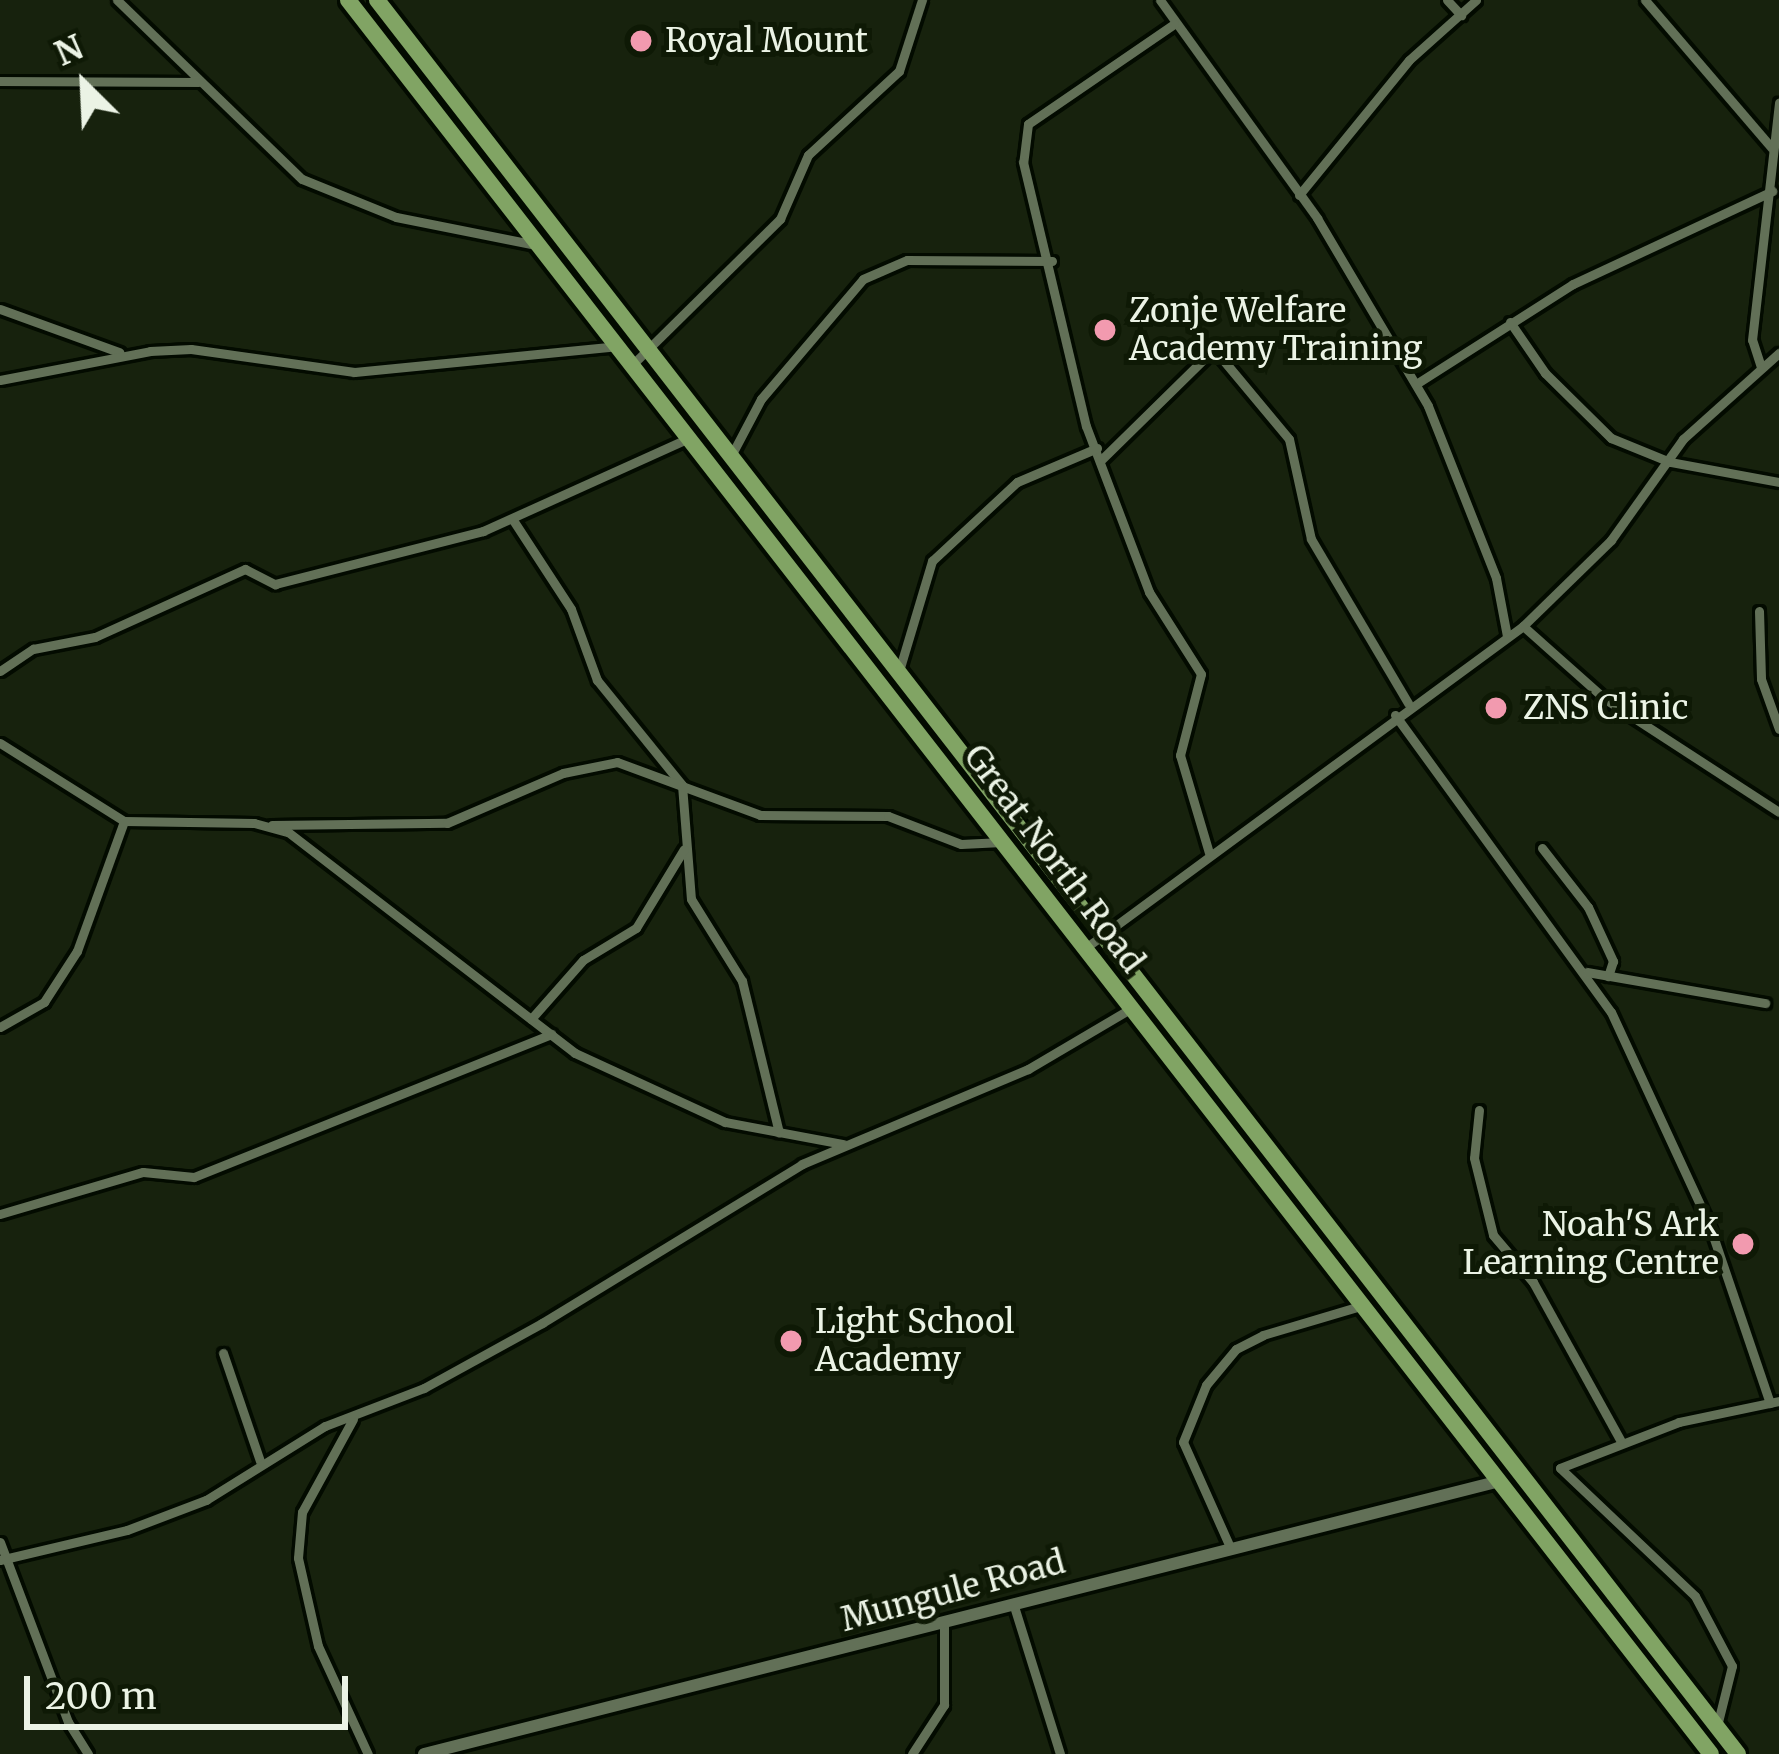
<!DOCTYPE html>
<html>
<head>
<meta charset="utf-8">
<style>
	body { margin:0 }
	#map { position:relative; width:1779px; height:1754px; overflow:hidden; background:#17220d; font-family:Merriweather,serif }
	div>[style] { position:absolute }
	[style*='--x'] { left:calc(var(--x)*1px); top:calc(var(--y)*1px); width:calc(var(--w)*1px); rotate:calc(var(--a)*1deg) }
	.roads { filter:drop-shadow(3px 0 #030b00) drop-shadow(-3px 0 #030b00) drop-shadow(0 3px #030b00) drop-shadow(0 -3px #030b00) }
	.minor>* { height:9px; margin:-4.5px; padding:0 4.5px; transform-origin:4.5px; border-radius:4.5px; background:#627057 }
	.tertiary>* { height:12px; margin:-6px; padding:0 6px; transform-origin:6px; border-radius:6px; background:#627057 }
	.trunk>* { height:16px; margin:-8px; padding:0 8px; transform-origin:8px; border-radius:8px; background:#81a464 }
	.dots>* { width:33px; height:33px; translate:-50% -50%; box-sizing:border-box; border:6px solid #0e1905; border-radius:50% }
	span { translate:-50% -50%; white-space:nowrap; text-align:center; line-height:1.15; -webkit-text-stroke:10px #0e1905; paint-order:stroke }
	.poi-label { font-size:33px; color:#ebf3e5 }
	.left { translate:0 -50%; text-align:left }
	.right { translate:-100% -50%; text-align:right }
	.street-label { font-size:33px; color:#ebf3e5 }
	.north { position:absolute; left:24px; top:24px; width:120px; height:120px; -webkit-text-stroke:9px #0e1905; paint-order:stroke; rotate:336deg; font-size:33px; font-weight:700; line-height:48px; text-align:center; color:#ebf3e5 }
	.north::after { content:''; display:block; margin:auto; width:42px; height:54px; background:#ebf3e5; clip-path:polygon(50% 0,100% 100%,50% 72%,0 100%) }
	.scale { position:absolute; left:24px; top:1676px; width:324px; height:54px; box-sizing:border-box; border:6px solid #ebf3e5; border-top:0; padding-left:15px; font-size:36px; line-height:42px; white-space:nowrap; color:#ebf3e5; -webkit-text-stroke:9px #0e1905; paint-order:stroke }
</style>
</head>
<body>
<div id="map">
	<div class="roads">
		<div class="minor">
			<div style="--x:117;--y:0;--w:257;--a:44.1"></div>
			<div style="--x:302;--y:179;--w:101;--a:22"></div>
			<div style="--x:396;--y:217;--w:143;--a:11.3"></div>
			<div style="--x:1160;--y:0;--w:269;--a:54.2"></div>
			<div style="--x:1317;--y:218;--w:218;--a:59.4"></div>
			<div style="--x:1428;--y:406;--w:185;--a:68.4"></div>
			<div style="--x:1496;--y:578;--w:59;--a:79.3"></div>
			<div style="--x:1447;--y:0;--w:21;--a:47"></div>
			<div style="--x:1645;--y:0;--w:194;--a:49.4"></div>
			<div style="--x:1174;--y:24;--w:177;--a:145.6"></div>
			<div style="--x:1028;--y:124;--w:38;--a:97"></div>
			<div style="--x:1023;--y:162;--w:271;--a:76.6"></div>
			<div style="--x:1086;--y:426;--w:178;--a:69.2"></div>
			<div style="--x:1149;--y:592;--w:97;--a:57.6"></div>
			<div style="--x:1201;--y:674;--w:84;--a:104.5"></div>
			<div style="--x:1180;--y:755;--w:102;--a:73.5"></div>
			<div style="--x:0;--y:81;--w:198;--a:0.3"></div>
			<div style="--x:1299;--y:195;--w:174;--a:-50.8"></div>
			<div style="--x:1409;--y:60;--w:90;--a:-41.8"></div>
			<div style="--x:0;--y:309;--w:127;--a:19.9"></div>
			<div style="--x:1510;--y:322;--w:62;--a:55.5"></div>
			<div style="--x:1545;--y:373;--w:93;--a:44.6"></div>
			<div style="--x:1611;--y:438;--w:64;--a:22.1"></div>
			<div style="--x:1670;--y:462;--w:111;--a:10.4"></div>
			<div style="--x:632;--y:365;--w:208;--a:-44.6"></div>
			<div style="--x:780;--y:219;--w:70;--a:-66.4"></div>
			<div style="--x:808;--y:155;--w:124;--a:-42.7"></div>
			<div style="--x:899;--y:71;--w:75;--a:-72.1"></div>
			<div style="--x:1761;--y:367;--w:28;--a:-108"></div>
			<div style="--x:1752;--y:340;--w:239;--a:-83.5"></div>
			<div style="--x:0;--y:380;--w:153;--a:-10.9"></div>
			<div style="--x:150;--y:351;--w:41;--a:-2.8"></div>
			<div style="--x:191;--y:349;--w:165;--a:8"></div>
			<div style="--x:354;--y:372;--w:264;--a:-5.6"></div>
			<div style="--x:1416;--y:384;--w:186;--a:-32.5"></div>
			<div style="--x:1573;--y:284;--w:220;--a:-25"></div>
			<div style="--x:732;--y:454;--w:62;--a:-62.2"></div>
			<div style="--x:761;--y:399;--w:157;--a:-49.6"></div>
			<div style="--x:863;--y:279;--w:48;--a:-23.4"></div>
			<div style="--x:907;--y:260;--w:145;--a:0.4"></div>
			<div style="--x:1102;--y:459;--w:157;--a:-44.5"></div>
			<div style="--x:1214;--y:349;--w:117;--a:50.2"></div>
			<div style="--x:1289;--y:439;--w:102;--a:77.6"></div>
			<div style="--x:1311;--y:539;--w:191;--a:59.4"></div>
			<div style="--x:513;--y:520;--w:106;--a:56.9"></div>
			<div style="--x:571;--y:609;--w:76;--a:69.9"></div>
			<div style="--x:597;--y:680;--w:135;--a:51"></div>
			<div style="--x:682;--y:785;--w:114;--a:85.5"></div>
			<div style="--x:691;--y:899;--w:97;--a:58.1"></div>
			<div style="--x:742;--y:981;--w:156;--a:76.3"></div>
			<div style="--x:1759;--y:611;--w:68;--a:88.3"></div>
			<div style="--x:1761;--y:679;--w:53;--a:70.2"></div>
			<div style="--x:1523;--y:626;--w:110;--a:41.7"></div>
			<div style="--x:1605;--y:699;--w:207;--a:33"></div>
			<div style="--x:0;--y:671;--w:40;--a:-34"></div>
			<div style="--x:33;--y:649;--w:63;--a:-11"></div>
			<div style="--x:95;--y:637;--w:165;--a:-24.4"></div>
			<div style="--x:245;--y:569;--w:34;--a:27"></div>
			<div style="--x:275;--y:584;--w:215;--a:-14.3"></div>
			<div style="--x:483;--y:531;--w:226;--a:-24.3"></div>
			<div style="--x:899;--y:671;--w:115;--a:-73.3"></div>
			<div style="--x:932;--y:561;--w:116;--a:-42.9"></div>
			<div style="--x:1017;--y:482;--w:87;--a:-23"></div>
			<div style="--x:1395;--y:715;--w:367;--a:54"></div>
			<div style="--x:1611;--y:1012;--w:234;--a:65.2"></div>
			<div style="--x:1709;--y:1224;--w:189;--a:71.2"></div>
			<div style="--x:0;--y:743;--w:146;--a:32.2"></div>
			<div style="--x:124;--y:821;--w:130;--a:0.9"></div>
			<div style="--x:254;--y:823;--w:35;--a:15"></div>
			<div style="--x:288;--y:832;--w:362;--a:37.6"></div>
			<div style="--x:575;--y:1053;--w:165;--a:24.7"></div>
			<div style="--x:725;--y:1122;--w:120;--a:10.6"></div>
			<div style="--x:272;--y:825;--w:175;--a:-0.7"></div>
			<div style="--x:447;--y:823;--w:126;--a:-23.3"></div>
			<div style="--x:563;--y:773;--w:55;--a:-11.5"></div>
			<div style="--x:617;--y:762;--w:153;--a:20.3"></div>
			<div style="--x:760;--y:815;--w:128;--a:0.4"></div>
			<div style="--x:888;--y:816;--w:78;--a:21"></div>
			<div style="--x:961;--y:844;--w:41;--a:-2.8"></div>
			<div style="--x:1542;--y:848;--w:75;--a:52.1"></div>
			<div style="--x:1588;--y:907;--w:60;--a:65.2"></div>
			<div style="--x:1613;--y:961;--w:16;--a:108"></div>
			<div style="--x:1084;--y:949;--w:545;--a:-36.34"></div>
			<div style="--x:1523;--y:626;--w:123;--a:-44.3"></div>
			<div style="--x:1611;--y:540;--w:124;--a:-54.5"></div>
			<div style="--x:1683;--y:439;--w:129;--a:-41.9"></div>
			<div style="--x:1587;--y:972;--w:181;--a:9.9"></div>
			<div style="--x:531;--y:1019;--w:79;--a:-48.6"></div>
			<div style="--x:583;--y:960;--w:62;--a:-31.1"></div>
			<div style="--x:636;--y:928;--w:92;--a:-58.7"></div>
			<div style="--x:0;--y:1027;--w:51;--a:-29.6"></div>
			<div style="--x:44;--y:1002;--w:61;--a:-57.1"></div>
			<div style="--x:77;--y:951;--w:138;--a:-70.1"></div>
			<div style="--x:1479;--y:1110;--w:48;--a:95.9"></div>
			<div style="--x:1474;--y:1158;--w:79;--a:76.1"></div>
			<div style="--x:1493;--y:1235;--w:62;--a:49.6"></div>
			<div style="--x:1533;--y:1282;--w:184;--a:61.1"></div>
			<div style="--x:0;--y:1214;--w:149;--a:-16.4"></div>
			<div style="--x:143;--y:1172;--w:51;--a:5.6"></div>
			<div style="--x:194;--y:1177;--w:385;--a:-21.8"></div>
			<div style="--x:223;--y:1353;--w:114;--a:71.1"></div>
			<div style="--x:353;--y:1419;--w:106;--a:118.7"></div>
			<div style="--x:302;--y:1512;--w:46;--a:95"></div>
			<div style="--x:298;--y:1558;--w:90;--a:77.2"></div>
			<div style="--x:318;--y:1646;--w:119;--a:65.2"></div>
			<div style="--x:0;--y:1542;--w:192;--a:69.3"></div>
			<div style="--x:68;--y:1722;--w:38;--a:58"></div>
			<div style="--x:1230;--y:1547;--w:115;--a:-114.1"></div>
			<div style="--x:1183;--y:1442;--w:61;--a:-68"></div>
			<div style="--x:1206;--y:1385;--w:47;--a:-50.2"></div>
			<div style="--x:1236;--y:1349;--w:30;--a:-27"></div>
			<div style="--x:1263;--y:1335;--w:101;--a:-16.6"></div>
			<div style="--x:0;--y:1560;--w:130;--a:-13.3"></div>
			<div style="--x:127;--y:1530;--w:85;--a:-20.8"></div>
			<div style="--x:206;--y:1500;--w:140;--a:-31.9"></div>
			<div style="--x:325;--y:1426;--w:106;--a:-21"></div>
			<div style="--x:424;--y:1388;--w:135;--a:-28.8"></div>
			<div style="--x:542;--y:1323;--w:305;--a:-31.4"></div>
			<div style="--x:802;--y:1164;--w:245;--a:-22.8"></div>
			<div style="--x:1028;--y:1069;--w:118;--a:-30.5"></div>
			<div style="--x:1013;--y:1603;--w:158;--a:72.7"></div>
			<div style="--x:1717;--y:1726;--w:62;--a:-76"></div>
			<div style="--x:1732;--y:1666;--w:79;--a:-117.9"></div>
			<div style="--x:1695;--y:1596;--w:186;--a:-136.5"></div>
			<div style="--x:1560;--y:1468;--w:128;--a:-21.1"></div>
			<div style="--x:1679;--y:1422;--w:102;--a:-11.9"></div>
			<div style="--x:912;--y:1754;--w:59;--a:-56.9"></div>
			<div style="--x:944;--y:1705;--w:84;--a:-90"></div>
		</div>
		<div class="tertiary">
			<div style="--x:424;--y:1754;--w:1106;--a:-14.24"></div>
		</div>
		<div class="trunk">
			<div style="--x:348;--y:0;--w:2221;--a:52.15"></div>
			<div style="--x:377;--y:0;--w:2220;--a:52.19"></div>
		</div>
	</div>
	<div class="dots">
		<div style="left:641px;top:41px;background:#f29aaf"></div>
		<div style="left:1105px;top:330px;background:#f29aaf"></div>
		<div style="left:1496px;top:708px;background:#f29aaf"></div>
		<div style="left:1743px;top:1244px;background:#f29aaf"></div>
		<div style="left:791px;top:1341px;background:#f29aaf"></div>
	</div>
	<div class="poi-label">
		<span class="left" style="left:665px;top:41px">Royal Mount</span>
		<span class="left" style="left:1129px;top:330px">Zonje Welfare<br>Academy Training</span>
		<span class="left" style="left:1523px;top:708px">ZNS Clinic</span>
		<span class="right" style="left:1719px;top:1244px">Noah'S Ark<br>Learning Centre</span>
		<span class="left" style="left:815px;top:1341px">Light School<br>Academy</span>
	</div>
	<div class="street-label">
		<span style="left:1054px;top:859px;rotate:53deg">Great North Road</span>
		<span style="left:953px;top:1591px;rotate:-15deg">Mungule Road</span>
	</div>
	<div class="north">N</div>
	<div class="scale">200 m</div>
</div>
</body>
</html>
